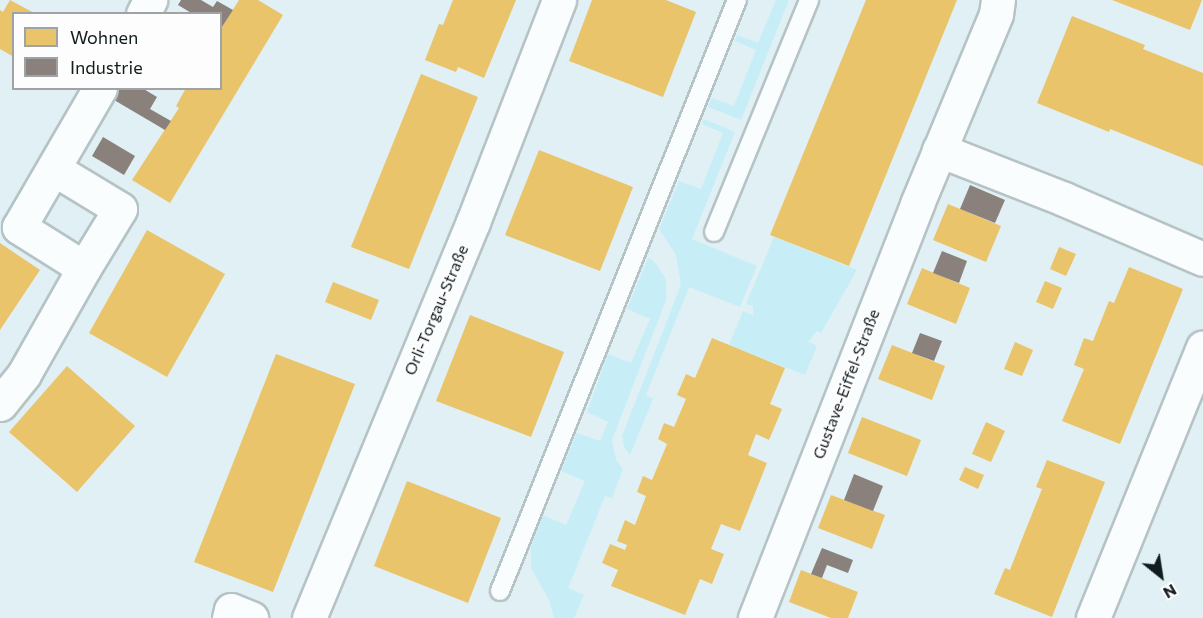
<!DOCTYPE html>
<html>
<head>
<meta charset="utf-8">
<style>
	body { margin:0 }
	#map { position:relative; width:1203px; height:618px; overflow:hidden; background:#e0f0f4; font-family:Commissioner,sans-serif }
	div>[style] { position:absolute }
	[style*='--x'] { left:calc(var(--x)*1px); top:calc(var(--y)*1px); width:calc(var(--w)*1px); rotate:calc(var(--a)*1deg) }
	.green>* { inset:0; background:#c7eef6 }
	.homes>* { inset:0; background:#e9c46a }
	.industry>* { inset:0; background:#8a817c }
	.roads { filter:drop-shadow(2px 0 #b6c3c6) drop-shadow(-2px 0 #b6c3c6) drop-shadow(0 2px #b6c3c6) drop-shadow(0 -2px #b6c3c6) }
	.service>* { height:18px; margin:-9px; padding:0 9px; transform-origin:9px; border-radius:9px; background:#fafdfd }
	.minor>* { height:33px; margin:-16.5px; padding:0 16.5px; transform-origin:16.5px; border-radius:16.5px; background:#fafdfd }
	span { translate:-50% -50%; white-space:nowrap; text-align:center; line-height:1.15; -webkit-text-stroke:6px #fdfdfd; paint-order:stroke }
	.street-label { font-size:16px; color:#111c1e }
	.legend { position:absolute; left:12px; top:12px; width:210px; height:78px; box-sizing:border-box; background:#fdfdfd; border:2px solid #9fa3a4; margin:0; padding:8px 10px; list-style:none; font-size:18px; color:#111c1e }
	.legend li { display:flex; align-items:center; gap:12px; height:30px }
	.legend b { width:30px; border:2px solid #9fa3a4 }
	.north { position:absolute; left:1131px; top:546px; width:60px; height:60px; -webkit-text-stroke:4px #fdfdfd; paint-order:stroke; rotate:150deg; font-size:16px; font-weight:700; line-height:24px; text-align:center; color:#111c1e }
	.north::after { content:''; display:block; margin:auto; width:21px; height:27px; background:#111c1e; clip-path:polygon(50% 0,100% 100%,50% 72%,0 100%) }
</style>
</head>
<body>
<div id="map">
	<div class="green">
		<div style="clip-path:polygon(776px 0,789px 0,741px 120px,708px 107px,712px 98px,734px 106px,756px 50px,735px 41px,737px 35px,758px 43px)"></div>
		<div style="clip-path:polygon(704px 119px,735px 132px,692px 239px,757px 266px,740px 307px,689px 287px,646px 395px,653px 399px,630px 455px,624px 447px,622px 436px,681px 285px,676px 255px,659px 229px,679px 181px,701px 189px,723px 133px,702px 124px)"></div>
		<div style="clip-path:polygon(774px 237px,857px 270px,821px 333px,817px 331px,808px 342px,817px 346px,805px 375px,729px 345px,743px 311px,753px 315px,753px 306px,746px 304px)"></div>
		<div style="clip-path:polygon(648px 258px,654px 261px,666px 279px,666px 300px,612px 440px,616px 460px,623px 469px,612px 498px,605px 496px,568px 588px,584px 595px,574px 618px,554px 618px,549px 600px,531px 568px,531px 547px,543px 515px,566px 525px,585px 481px,561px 471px,577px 433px,600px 441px,608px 422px,587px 412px,608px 354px,631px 363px,650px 319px,627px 309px)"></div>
	</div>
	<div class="homes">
		<div style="clip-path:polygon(10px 0,36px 14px,14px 14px,14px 57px,0 49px,0 10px,3px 12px)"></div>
		<div style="clip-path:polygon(239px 0,258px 0,283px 15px,170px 203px,132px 180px,179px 108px,176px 106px,186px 88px,220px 88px,220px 30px)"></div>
		<div style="clip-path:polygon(453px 0,516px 0,484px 78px,458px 67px,456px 72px,425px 60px,439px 24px,443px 25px)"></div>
		<div style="clip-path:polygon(592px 0,666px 0,696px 12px,663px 97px,569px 61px)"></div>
		<div style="clip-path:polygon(866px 0,957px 0,849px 266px,770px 235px)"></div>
		<div style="clip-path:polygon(1112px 0,1202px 0,1190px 30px)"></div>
		<div style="clip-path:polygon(1072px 16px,1145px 45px,1143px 49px,1203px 73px,1203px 166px,1110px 129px,1109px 132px,1037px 103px)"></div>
		<div style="clip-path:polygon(421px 74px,478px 97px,409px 269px,351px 247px)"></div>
		<div style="clip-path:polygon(539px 150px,633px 187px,600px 271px,505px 235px)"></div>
		<div style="clip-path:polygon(948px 204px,1001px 226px,986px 262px,933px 240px)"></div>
		<div style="clip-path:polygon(147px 230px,225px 274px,167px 377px,89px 333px)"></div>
		<div style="clip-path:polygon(0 243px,40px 270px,0 330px)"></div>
		<div style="clip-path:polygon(1059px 247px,1076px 254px,1066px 276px,1050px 269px)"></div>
		<div style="clip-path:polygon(1129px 267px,1183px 289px,1120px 444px,1062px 421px,1084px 369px,1074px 365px,1084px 338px,1093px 341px,1109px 301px,1114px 303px)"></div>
		<div style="clip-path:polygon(922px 268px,970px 288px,956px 324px,907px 304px)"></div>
		<div style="clip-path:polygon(1045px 281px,1062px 288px,1053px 309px,1036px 302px)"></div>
		<div style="clip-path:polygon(333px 282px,379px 300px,371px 320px,325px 302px)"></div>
		<div style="clip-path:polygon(470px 315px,564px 352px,531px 437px,436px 401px)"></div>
		<div style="clip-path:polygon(712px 338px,785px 368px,770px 404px,782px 409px,769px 440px,756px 434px,748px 455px,767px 463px,740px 531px,721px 524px,711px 549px,724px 554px,712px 584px,700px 579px,685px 615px,611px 586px,618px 570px,602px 563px,610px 544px,625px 550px,627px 545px,617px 541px,625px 520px,635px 525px,646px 496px,637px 492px,643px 476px,652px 480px,667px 444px,658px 439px,664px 423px,674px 427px,686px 399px,677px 395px,686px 374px,695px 378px)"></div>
		<div style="clip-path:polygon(1015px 342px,1033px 350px,1022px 376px,1004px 369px)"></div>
		<div style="clip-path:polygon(892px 345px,945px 366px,932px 400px,878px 379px)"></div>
		<div style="clip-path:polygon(276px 354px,355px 384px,273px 592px,194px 562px)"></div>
		<div style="clip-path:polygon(67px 366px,135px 426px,77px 492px,9px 432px)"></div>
		<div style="clip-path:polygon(862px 417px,921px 440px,907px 476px,848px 453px)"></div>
		<div style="clip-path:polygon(986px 422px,1005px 431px,991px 462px,972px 454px)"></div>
		<div style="clip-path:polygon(1047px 460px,1105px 482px,1052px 617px,994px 594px,1005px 568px,1010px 570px,1020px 544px,1042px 489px,1036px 487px)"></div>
		<div style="clip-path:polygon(965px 467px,984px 475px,978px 489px,959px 480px)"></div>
		<div style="clip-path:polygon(407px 481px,501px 518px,468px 603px,374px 566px)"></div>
		<div style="clip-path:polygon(831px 495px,885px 515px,872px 549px,818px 528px)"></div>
		<div style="clip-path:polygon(801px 570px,858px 592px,848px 618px,831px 618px,789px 602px)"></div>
	</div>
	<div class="industry">
		<div style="clip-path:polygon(181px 0,201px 0,213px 7px,217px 1px,233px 10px,220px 30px,220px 14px,193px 14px,178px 5px)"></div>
		<div style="clip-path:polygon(114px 88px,142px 88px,157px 97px,150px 109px,171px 121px,165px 130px,109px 97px)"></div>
		<div style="clip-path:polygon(103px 137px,135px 156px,124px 175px,92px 156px)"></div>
		<div style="clip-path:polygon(970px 185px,1005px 200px,995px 223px,960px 209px)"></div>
		<div style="clip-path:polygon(942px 251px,967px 261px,959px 283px,933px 273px)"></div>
		<div style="clip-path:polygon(920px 333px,942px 341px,934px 361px,912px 353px)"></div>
		<div style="clip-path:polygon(854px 474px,883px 486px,873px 511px,844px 500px)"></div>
		<div style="clip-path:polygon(822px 548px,853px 560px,848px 573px,827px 565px,822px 578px,811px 574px)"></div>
	</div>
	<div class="roads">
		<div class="service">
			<div style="--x:714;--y:232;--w:251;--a:-67.7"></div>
			<div style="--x:500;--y:591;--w:637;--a:-68.15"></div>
		</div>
		<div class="minor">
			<div style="--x:143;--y:14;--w:16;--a:-63"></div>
			<div style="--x:939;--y:150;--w:134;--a:21.4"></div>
			<div style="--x:1064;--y:199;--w:151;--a:23.3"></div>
			<div style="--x:54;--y:169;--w:77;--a:31.2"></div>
			<div style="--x:120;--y:209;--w:69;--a:121.4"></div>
			<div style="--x:84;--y:268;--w:77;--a:-147.8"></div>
			<div style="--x:19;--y:227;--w:161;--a:-59.8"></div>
			<div style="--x:0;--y:404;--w:38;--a:-51"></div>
			<div style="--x:24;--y:374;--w:122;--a:-60.5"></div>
			<div style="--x:229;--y:618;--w:8;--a:-76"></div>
			<div style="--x:231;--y:610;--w:22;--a:22"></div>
			<div style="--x:309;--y:618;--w:429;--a:-67.5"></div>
			<div style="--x:473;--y:222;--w:238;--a:-68.8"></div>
			<div style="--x:755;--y:618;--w:445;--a:-68.6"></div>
			<div style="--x:917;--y:204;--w:206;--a:-67.4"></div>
			<div style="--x:996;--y:14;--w:14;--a:-82"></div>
			<div style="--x:1093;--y:618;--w:292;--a:-67.9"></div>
		</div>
	</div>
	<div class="street-label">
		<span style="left:436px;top:310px;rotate:-67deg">Orli-Torgau-Straße</span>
		<span style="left:846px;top:384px;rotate:-69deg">Gustave-Eiffel-Straße</span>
	</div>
	<ul class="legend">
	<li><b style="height:16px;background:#e9c46a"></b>Wohnen</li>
	<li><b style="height:16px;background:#8a817c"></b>Industrie</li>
	</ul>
	<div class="north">N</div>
</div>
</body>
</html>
